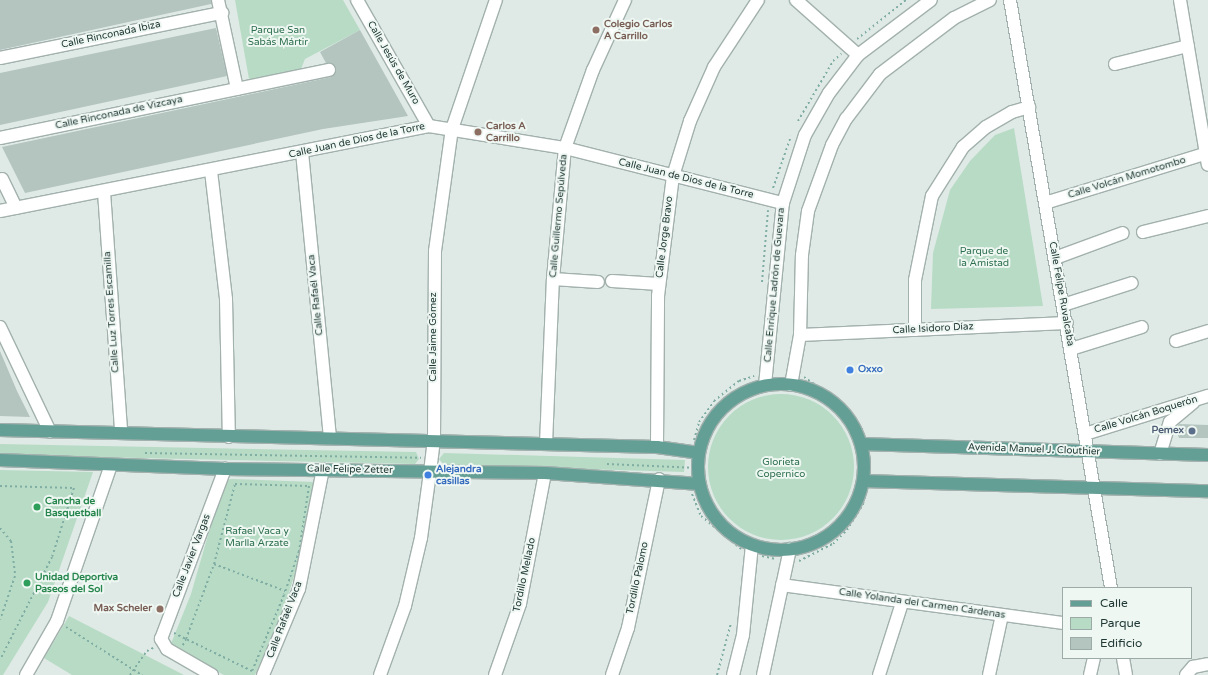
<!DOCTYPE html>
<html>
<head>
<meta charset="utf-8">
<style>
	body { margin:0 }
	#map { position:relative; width:1208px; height:675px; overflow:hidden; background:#dfeae6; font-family:"Varela Round",sans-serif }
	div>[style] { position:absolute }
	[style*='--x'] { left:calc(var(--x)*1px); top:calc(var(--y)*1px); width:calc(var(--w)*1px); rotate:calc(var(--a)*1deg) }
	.green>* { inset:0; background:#b8dbc5 }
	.round { border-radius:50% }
	.building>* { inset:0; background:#b4c4bf }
	.path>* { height:2px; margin-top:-1px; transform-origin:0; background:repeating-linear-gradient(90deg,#80ada3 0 2px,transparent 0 5px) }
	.roads { filter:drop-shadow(1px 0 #a2b1ad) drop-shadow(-1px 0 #a2b1ad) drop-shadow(0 1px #a2b1ad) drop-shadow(0 -1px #a2b1ad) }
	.minor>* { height:12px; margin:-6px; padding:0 6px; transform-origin:6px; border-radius:6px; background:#fff }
	.major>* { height:12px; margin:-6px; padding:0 6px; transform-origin:6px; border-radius:6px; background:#649f96 }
	.major>.ring { margin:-6px; padding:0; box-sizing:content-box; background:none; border:12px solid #649f96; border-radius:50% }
	.dots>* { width:11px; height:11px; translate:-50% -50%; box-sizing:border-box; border:2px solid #eff7f3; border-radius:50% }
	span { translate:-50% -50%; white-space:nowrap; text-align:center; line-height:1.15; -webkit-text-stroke:4px #eff7f3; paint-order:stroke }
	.education-label { font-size:10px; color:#785e54; font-weight:700 }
	.left { translate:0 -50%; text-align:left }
	.right { translate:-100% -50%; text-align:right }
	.park-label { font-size:10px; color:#2c6f4d }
	.street-label { font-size:10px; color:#203935 }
	.shop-label { font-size:10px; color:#366cbe; font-weight:700 }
	.service-label { font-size:10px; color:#4e5e75; font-weight:700 }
	.leisure-label { font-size:10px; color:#27864d; font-weight:700 }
	.legend { position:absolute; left:1062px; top:587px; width:130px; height:72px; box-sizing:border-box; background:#eff7f3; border:1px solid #9caba7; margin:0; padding:5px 7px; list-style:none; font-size:12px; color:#203935 }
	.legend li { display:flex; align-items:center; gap:8px; height:20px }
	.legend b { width:20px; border:1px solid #9caba7 }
</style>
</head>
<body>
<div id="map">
	<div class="green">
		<div style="clip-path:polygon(235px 0,343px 0,360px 30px,305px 59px,301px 69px,249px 79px)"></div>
		<div style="clip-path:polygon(1014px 128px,1043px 306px,931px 309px,933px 253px,950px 190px,970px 161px,995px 135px)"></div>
		<div class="round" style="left:708px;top:394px;width:146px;height:146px"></div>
		<div style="clip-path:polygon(0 444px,416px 452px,419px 459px,415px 464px,0 455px)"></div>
		<div style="clip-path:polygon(444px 453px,685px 460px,684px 472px,444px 465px,439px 459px)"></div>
		<div style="clip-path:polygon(0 470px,93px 472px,48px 602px,3px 675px,0 675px)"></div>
		<div style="clip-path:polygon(232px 479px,315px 482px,303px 547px,283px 612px,255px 675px,224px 675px,170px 646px,191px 594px,224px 480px)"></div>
		<div style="clip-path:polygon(69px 616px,184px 675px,72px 675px,44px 658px)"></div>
	</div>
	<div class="building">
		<div style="clip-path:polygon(0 0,211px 0,211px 4px,0 50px)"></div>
		<div style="clip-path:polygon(216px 28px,227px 76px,0 125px,0 73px)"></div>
		<div style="clip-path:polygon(360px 30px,408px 116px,323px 129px,25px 193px,2px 147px,331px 77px,336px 68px,332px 63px,326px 63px,320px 52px)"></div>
		<div style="clip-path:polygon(0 351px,17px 391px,30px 417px,0 416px)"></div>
		<div style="clip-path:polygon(1179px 424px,1208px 425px,1208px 438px,1179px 438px,1176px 429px)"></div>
	</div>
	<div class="path">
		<div style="--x:857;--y:39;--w:63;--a:-38.5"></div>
		<div style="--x:798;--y:121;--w:69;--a:-59.7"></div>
		<div style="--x:833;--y:61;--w:11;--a:-41"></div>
		<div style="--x:773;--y:188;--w:55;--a:-70.9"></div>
		<div style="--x:762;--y:282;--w:72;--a:-85.2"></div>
		<div style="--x:804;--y:377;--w:48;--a:34"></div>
		<div style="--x:844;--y:404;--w:34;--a:54"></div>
		<div style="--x:694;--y:440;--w:19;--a:-74"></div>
		<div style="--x:699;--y:422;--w:26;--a:-54"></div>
		<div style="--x:714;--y:401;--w:32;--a:-39"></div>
		<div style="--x:739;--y:381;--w:16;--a:-18"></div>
		<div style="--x:145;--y:453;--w:276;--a:1"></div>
		<div style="--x:607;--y:464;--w:91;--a:2.5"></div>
		<div style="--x:869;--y:469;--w:13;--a:-90"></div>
		<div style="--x:235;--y:484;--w:74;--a:1.5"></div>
		<div style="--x:309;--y:486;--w:66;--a:98.7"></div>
		<div style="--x:299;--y:551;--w:46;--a:108.8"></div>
		<div style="--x:284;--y:595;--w:82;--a:112.8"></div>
		<div style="--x:252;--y:671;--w:73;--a:-154.1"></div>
		<div style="--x:186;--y:639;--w:80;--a:-69.5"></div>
		<div style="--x:214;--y:564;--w:83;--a:-75.3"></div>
		<div style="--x:0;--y:486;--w:74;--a:1.5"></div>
		<div style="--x:74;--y:488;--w:72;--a:107.7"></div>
		<div style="--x:52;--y:557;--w:115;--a:116.8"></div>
		<div style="--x:692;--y:494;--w:24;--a:68"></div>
		<div style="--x:701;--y:516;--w:52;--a:39.5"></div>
		<div style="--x:0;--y:528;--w:17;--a:50"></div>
		<div style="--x:11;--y:541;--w:35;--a:83"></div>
		<div style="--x:15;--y:576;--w:46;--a:108.8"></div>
		<div style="--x:762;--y:556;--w:14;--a:12"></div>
		<div style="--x:799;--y:561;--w:38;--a:-27"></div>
		<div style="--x:833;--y:544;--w:20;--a:-45"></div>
		<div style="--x:847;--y:530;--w:31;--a:-58"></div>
		<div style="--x:863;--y:504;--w:12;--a:-76"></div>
		<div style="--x:214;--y:564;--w:76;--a:20.8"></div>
		<div style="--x:66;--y:627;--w:90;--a:32.3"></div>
		<div style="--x:174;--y:633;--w:13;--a:27"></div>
		<div style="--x:186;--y:639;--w:7;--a:117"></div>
		<div style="--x:130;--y:675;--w:29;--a:-55"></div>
		<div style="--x:147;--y:651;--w:7;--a:-27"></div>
		<div style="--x:717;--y:675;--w:54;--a:-74.9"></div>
	</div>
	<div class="roads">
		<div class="minor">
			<div style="--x:218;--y:0;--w:91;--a:77.9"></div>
			<div style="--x:357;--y:0;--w:145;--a:60.3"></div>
			<div style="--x:796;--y:0;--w:83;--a:41.6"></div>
			<div style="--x:1010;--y:0;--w:597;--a:80.25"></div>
			<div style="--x:1180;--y:0;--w:167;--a:80.4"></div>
			<div style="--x:0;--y:58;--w:227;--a:-11.5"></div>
			<div style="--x:1115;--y:64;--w:75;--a:-13.9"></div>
			<div style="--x:0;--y:138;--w:336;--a:-11.7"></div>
			<div style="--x:302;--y:152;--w:287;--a:84.4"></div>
			<div style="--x:211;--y:171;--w:129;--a:83.3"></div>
			<div style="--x:226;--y:299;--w:138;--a:88.8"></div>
			<div style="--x:2;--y:179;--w:32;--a:64"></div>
			<div style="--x:104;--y:192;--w:241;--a:85.9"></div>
			<div style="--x:1045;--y:203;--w:170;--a:-17.1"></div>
			<div style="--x:0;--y:211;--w:437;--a:-11.2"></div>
			<div style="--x:429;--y:126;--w:138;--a:9.2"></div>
			<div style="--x:565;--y:148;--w:225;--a:14.2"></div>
			<div style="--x:1143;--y:232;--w:67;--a:-13.8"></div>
			<div style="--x:1055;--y:258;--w:72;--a:-20.2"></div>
			<div style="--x:553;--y:279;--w:45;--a:3.8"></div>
			<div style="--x:612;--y:281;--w:47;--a:3.7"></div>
			<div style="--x:1063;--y:305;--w:72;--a:-17.7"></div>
			<div style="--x:0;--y:327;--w:116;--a:64.5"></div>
			<div style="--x:915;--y:330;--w:50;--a:-90"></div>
			<div style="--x:915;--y:280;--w:86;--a:-78.6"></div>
			<div style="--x:932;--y:196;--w:58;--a:-57.7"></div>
			<div style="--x:963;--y:147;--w:30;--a:-41"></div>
			<div style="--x:986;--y:127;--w:30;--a:-30"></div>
			<div style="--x:1012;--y:112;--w:18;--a:-16"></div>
			<div style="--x:800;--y:335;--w:267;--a:-2.6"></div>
			<div style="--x:1176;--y:341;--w:34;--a:-17"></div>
			<div style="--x:1071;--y:349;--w:74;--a:-17.2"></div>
			<div style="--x:765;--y:385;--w:183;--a:-84.4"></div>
			<div style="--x:783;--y:203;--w:71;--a:-72.1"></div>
			<div style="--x:805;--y:135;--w:48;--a:-60.3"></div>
			<div style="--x:829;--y:93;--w:48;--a:-52.7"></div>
			<div style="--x:858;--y:55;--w:91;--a:-37"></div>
			<div style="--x:791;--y:385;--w:51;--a:-79.8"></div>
			<div style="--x:800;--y:335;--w:80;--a:-88.6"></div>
			<div style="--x:802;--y:255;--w:44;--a:-82.2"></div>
			<div style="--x:808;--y:211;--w:70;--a:-70"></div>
			<div style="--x:832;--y:145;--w:30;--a:-62"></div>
			<div style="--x:846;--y:119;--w:56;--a:-52.9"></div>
			<div style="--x:880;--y:74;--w:93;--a:-37.1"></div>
			<div style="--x:954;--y:18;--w:40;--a:-26.6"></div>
			<div style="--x:1085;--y:434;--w:129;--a:-17.2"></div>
			<div style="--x:546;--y:444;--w:165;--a:-87.6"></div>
			<div style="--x:553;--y:279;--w:132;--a:-84.8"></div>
			<div style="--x:565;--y:148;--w:83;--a:-70.3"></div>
			<div style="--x:593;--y:70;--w:77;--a:-65.4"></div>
			<div style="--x:657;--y:447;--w:151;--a:-89.6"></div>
			<div style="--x:658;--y:296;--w:121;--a:-82.9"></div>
			<div style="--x:673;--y:176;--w:58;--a:-72.8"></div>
			<div style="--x:690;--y:121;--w:59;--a:-66"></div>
			<div style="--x:714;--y:67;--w:80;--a:-56.7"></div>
			<div style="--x:1160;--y:454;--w:34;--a:-73"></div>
			<div style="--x:1170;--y:422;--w:30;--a:-40"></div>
			<div style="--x:782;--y:585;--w:284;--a:7.7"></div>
			<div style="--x:1123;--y:658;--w:17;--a:80"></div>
			<div style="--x:26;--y:675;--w:62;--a:-60.1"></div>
			<div style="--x:57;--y:621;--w:165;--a:-70.9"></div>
			<div style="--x:212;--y:675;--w:52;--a:-150"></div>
			<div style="--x:167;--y:649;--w:12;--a:-121"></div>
			<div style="--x:161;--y:639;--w:182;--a:-69.4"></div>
			<div style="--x:263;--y:675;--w:93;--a:-67.3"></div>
			<div style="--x:299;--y:589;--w:122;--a:-78.7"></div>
			<div style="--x:380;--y:675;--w:73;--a:-70.1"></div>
			<div style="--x:405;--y:606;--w:70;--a:-76.8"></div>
			<div style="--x:421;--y:538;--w:67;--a:-82.2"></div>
			<div style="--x:430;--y:472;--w:31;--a:-83"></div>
			<div style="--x:434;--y:441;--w:190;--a:-89.7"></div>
			<div style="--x:435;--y:251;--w:123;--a:-82.1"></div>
			<div style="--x:452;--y:129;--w:136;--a:-71.2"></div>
			<div style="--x:495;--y:675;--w:75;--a:-70.6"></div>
			<div style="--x:520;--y:604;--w:133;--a:-79.2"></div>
			<div style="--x:612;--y:675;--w:50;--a:-71.2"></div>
			<div style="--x:628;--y:628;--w:152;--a:-78.2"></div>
			<div style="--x:733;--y:675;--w:41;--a:-76"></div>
			<div style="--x:743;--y:635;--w:90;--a:-84.3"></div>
			<div style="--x:763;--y:675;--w:129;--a:-77.9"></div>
			<div style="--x:879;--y:675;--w:76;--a:-72.3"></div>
			<div style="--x:989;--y:675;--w:61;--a:-77.8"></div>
			<div style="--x:1090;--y:675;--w:17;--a:-77"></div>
			<div style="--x:1186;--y:675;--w:11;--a:-49"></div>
			<div style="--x:1193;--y:667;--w:15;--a:-11"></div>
		</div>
		<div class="major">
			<div class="ring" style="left:698px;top:384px;width:154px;height:154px"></div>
			<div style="--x:0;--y:430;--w:657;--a:1.48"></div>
			<div style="--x:657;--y:447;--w:42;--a:8.1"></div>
			<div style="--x:861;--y:444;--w:347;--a:1.8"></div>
			<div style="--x:0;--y:460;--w:225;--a:2.3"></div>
			<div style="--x:225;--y:469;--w:320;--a:0.7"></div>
			<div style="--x:545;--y:473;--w:155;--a:4.1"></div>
			<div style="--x:863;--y:481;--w:345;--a:1.7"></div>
		</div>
	</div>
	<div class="dots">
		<div style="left:596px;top:30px;background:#8d6e63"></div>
		<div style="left:478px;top:132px;background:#8d6e63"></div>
		<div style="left:850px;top:370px;background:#3f7fe0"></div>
		<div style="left:1192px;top:431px;background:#5c6f8a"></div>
		<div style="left:428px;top:475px;background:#3f7fe0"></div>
		<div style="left:37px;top:507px;background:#2e9e5b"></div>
		<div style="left:27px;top:583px;background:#2e9e5b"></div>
		<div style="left:160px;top:609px;background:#8d6e63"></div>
	</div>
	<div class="education-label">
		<span class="left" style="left:604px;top:30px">Colegio Carlos<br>A Carrillo</span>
		<span class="left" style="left:486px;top:132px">Carlos A<br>Carrillo</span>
		<span class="right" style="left:152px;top:609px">Max Scheler</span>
	</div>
	<div class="park-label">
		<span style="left:278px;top:36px">Parque San<br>Sabás Mártir</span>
		<span style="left:984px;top:257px">Parque de<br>la Amistad</span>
		<span style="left:781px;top:468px">Glorieta<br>Copernico</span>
		<span style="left:257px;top:537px">Rafael Vaca y<br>Marlla Arzate</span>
	</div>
	<div class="street-label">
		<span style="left:111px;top:35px;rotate:-12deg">Calle Rinconada Ibiza</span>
		<span style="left:393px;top:63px;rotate:60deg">Calle Jesús de Muro</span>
		<span style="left:119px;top:113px;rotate:-12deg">Calle Rinconada de Vizcaya</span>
		<span style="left:357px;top:141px;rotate:-12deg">Calle Juan de Dios de la Torre</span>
		<span style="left:1127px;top:178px;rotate:-17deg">Calle Volcán Momotombo</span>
		<span style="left:686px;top:179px;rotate:14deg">Calle Juan de Dios de la Torre</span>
		<span style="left:559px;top:216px;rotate:-85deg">Calle Guillermo Sepúlveda</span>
		<span style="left:665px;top:237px;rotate:-83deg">Calle Jorge Bravo</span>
		<span style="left:775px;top:285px;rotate:-85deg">Calle Enrique Ladrón de Guevara</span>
		<span style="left:1061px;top:294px;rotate:80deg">Calle Felipe Ruvalcaba</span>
		<span style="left:316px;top:295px;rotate:-96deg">Calle Rafaél Vaca</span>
		<span style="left:112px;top:312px;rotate:-94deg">Calle Luz Torres Escamilla</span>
		<span style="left:933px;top:329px;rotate:-3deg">Calle Isidoro Díaz</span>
		<span style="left:434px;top:337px;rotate:-90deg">Calle Jaime Gómez</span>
		<span style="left:1146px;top:415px;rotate:-17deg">Calle Volcán Boquerón</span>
		<span style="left:1034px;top:450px;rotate:2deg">Avenida Manuel J. Clouthier</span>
		<span style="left:350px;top:470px;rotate:1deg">Calle Felipe Zetter</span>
		<span style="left:192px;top:556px;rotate:-69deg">Calle Javier Vargas</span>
		<span style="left:525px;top:575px;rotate:-78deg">Tordillo Mellado</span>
		<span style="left:638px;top:578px;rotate:-78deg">Tordillo Palomo</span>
		<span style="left:922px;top:604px;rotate:8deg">Calle Yolanda del Carmen Cárdenas</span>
		<span style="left:285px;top:620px;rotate:-69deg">Calle Rafaél Vaca</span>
	</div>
	<div class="shop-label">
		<span class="left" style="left:858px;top:370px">Oxxo</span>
		<span class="left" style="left:436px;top:475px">Alejandra<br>casillas</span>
	</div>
	<div class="service-label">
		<span class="right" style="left:1184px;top:431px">Pemex</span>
	</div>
	<div class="leisure-label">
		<span class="left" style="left:45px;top:507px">Cancha de<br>Basquetball</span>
		<span class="left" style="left:35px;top:583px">Unidad Deportiva<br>Paseos del Sol</span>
	</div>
	<ul class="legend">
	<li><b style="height:5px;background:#649f96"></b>Calle</li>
	<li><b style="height:11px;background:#b8dbc5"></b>Parque</li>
	<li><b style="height:11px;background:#b4c4bf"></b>Edificio</li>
	</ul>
</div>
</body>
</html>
